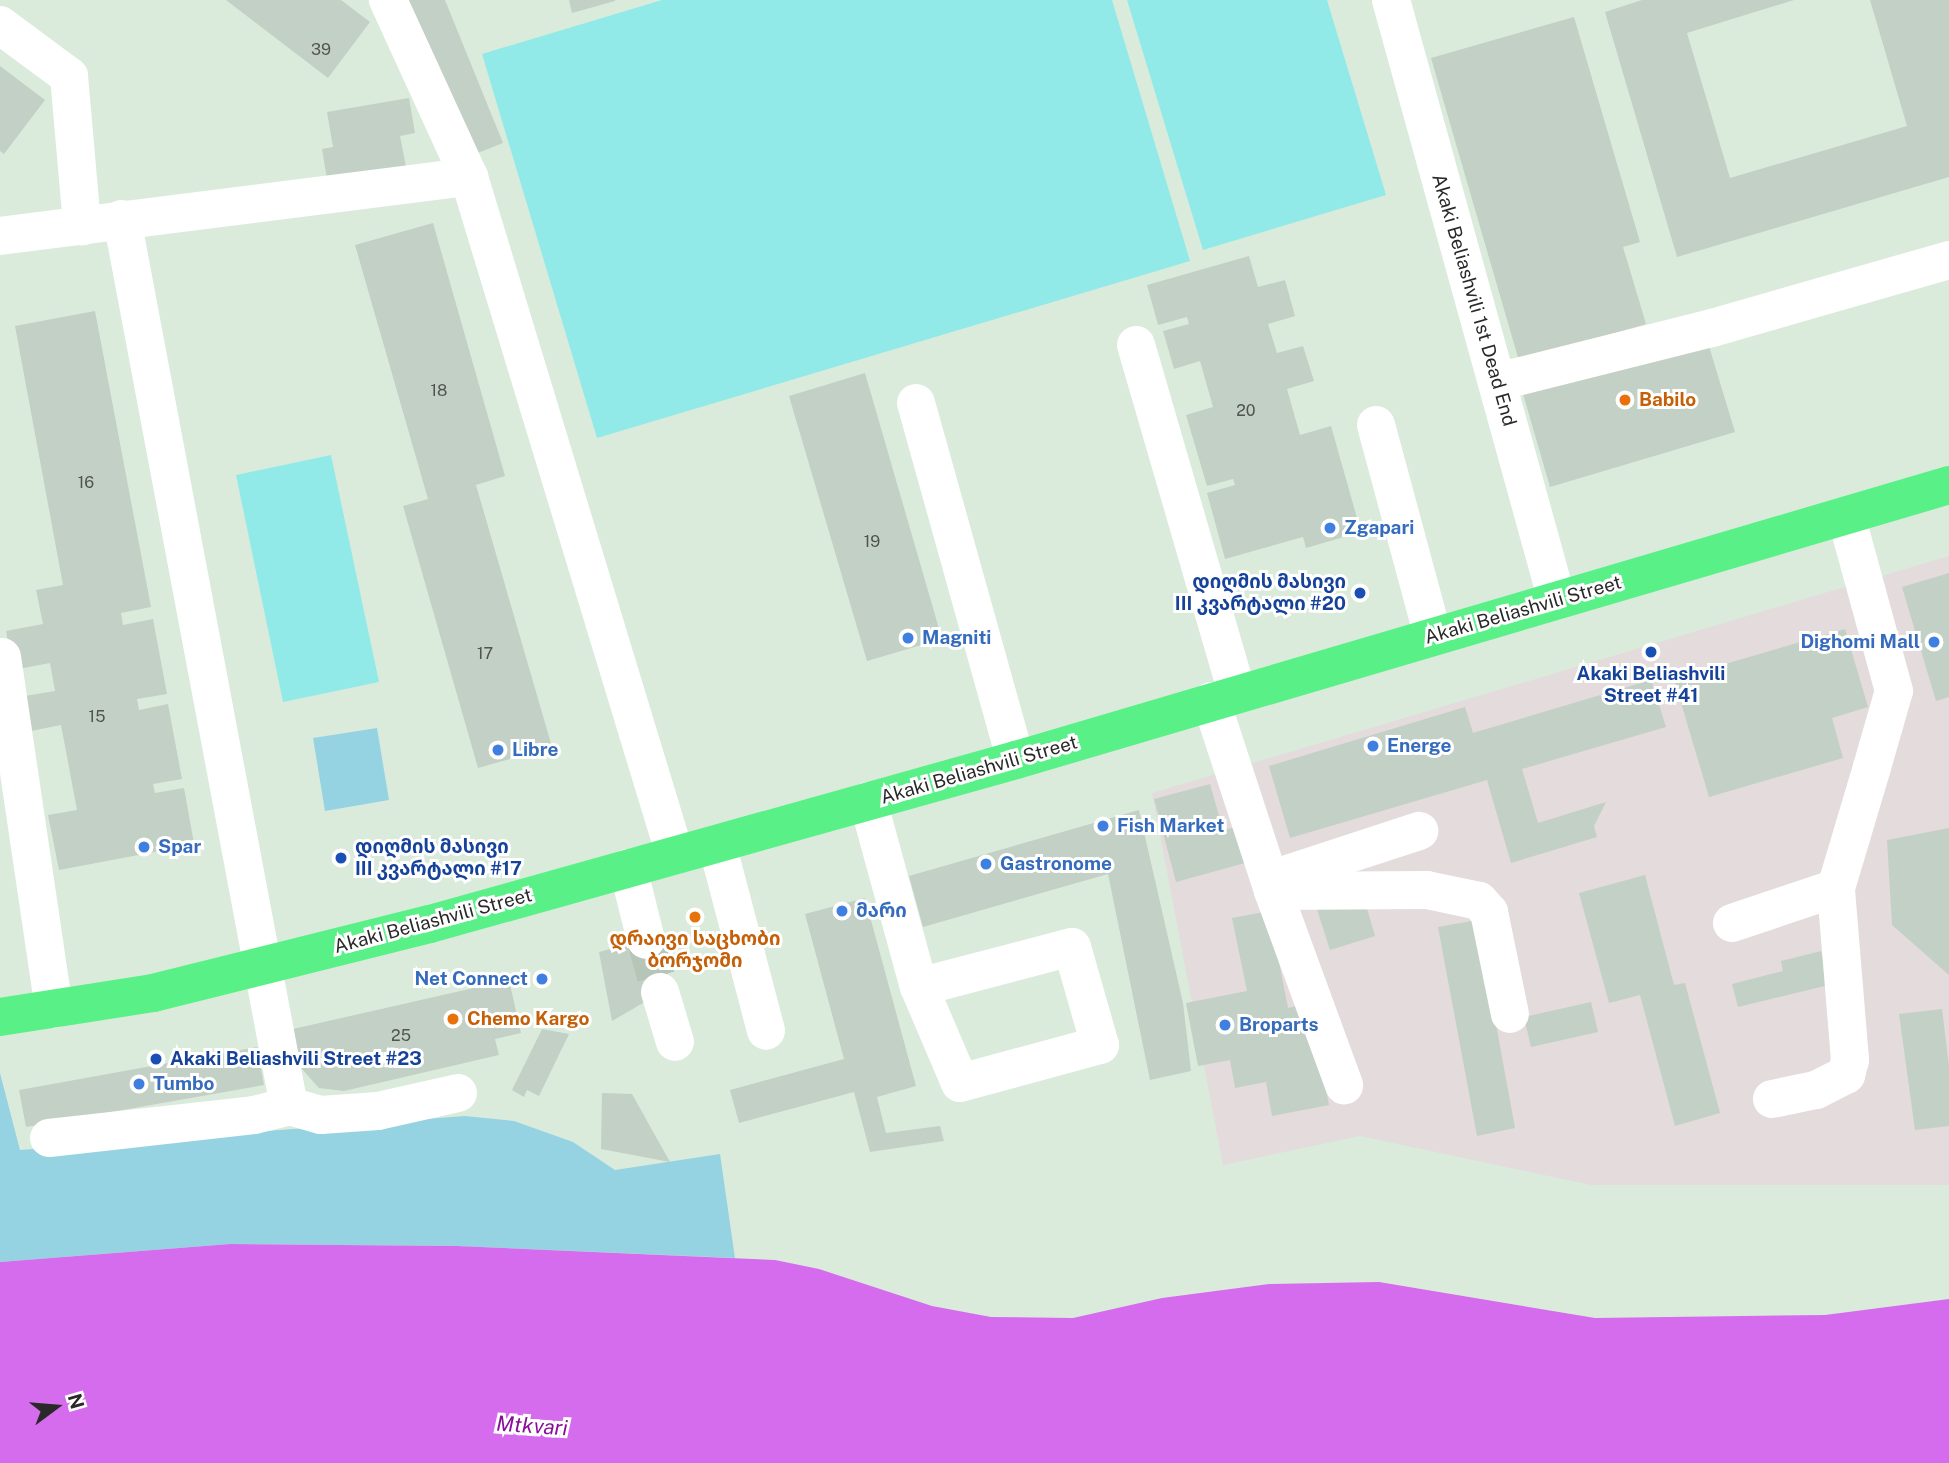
<!DOCTYPE html>
<html>
<head>
<meta charset="utf-8">
<style>
	body { margin:0 }
	#map { position:relative; width:1949px; height:1463px; overflow:hidden; background:#daebdc; font-family:"Public Sans","Noto Sans Georgian",sans-serif }
	div>[style] { position:absolute }
	[style*='--x'] { left:calc(var(--x)*1px); top:calc(var(--y)*1px); width:calc(var(--w)*1px); rotate:calc(var(--a)*1deg) }
	.industrial>* { inset:0; background:#e3dbdc }
	.green>* { inset:0; background:#96d3e2 }
	.pitch>* { inset:0; background:#91eae7 }
	.water>* { inset:0; background:#d56cee }
	.building>* { inset:0; background:#c3d0c5 }
	.minor-tunnel>* { height:38px; margin-top:-19px; transform-origin:0; background:repeating-linear-gradient(90deg,#b7c4b8 0 38px,transparent 0 57px) }
	.minor>* { height:38px; margin:-19px; padding:0 19px; transform-origin:19px; border-radius:19px; background:#fff }
	.major>* { height:38px; margin:-19px; padding:0 19px; transform-origin:19px; border-radius:19px; background:#5af088 }
	.dots>* { width:19px; height:19px; translate:-50% -50%; box-sizing:border-box; border:4px solid #fff; border-radius:50% }
	span { translate:-50% -50%; white-space:nowrap; text-align:center; line-height:1.15; -webkit-text-stroke:6px #fff; paint-order:stroke }
	.number-label { font-size:16px; color:#505350 }
	.number-label span { -webkit-text-stroke-width:0 }
	.street-label { font-size:19px; color:#292929 }
	.food-label { font-size:19px; color:#c56008; font-weight:700 }
	.left { translate:0 -50%; text-align:left }
	.shop-label { font-size:19px; color:#366cbe; font-weight:700 }
	.right { translate:-100% -50%; text-align:right }
	.transit-label { font-size:19px; color:#164399; font-weight:700 }
	.water-label { font-size:21px; color:#880d98; font-style:italic }
	.north { position:absolute; left:21px; top:1372px; width:70px; height:70px; -webkit-text-stroke:5px #fff; paint-order:stroke; rotate:74deg; font-size:19px; font-weight:700; line-height:28px; text-align:center; color:#292929 }
	.north::after { content:''; display:block; margin:auto; width:24px; height:32px; background:#292929; clip-path:polygon(50% 0,100% 100%,50% 72%,0 100%) }
</style>
</head>
<body>
<div id="map">
	<div class="industrial">
		<div style="clip-path:polygon(1949px 556px,1949px 1185px,1591px 1185px,1360px 1136px,1223px 1165px,1152px 793px)"></div>
	</div>
	<div class="green">
		<div style="clip-path:polygon(377px 728px,389px 800px,325px 811px,313px 738px)"></div>
		<div style="clip-path:polygon(0 1073px,20px 1150px,465px 1116px,514px 1121px,573px 1142px,615px 1170px,720px 1154px,735px 1258px,457px 1246px,230px 1244px,0 1262px)"></div>
	</div>
	<div class="pitch">
		<div style="clip-path:polygon(662px 0,1112px 0,1190px 261px,597px 438px,482px 54px)"></div>
		<div style="clip-path:polygon(1127px 0,1327px 0,1386px 195px,1203px 250px)"></div>
		<div style="clip-path:polygon(331px 455px,379px 682px,283px 702px,236px 475px)"></div>
	</div>
	<div class="water">
		<div style="clip-path:polygon(230px 1244px,457px 1246px,775px 1260px,819px 1269px,932px 1306px,991px 1317px,1073px 1318px,1162px 1298px,1269px 1284px,1379px 1282px,1595px 1318px,1825px 1315px,1949px 1299px,1949px 1463px,0 1463px,0 1262px)"></div>
	</div>
	<div class="building">
		<div style="clip-path:polygon(226px 0,341px 0,370px 22px,328px 78px)"></div>
		<div style="clip-path:polygon(408px 0,445px 0,503px 143px,470px 156px)"></div>
		<div style="clip-path:polygon(569px 0,615px 0,615px 1px,572px 13px)"></div>
		<div style="clip-path:polygon(1642px 0,1794px 0,1687px 33px,1730px 178px,1907px 126px,1870px 0,1949px 0,1949px 177px,1677px 257px,1605px 12px)"></div>
		<div style="clip-path:polygon(1574px 17px,1640px 242px,1623px 247px,1646px 324px,1519px 361px,1431px 58px)"></div>
		<div style="clip-path:polygon(0 66px,45px 100px,4px 154px,0 151px)"></div>
		<div style="clip-path:polygon(409px 98px,415px 133px,400px 136px,407px 172px,328px 185px,322px 149px,333px 147px,327px 112px)"></div>
		<div style="clip-path:polygon(433px 223px,505px 476px,476px 485px,552px 747px,478px 768px,403px 506px,428px 499px,355px 245px)"></div>
		<div style="clip-path:polygon(1249px 256px,1258px 287px,1285px 280px,1295px 316px,1268px 324px,1277px 353px,1303px 346px,1314px 381px,1287px 389px,1300px 435px,1331px 426px,1361px 532px,1306px 548px,1303px 537px,1225px 559px,1207px 493px,1235px 485px,1233px 479px,1207px 486px,1186px 415px,1213px 407px,1200px 361px,1174px 369px,1163px 331px,1189px 324px,1187px 317px,1158px 325px,1147px 285px)"></div>
		<div style="clip-path:polygon(95px 311px,151px 607px,121px 613px,123px 625px,153px 619px,167px 694px,137px 699px,139px 710px,168px 704px,182px 779px,153px 784px,155px 793px,184px 788px,195px 849px,166px 855px,165px 850px,59px 870px,48px 815px,77px 810px,61px 725px,26px 732px,19px 697px,55px 691px,50px 663px,13px 670px,6px 631px,43px 624px,36px 590px,63px 585px,15px 326px)"></div>
		<div style="clip-path:polygon(1705px 333px,1735px 432px,1550px 487px,1521px 387px)"></div>
		<div style="clip-path:polygon(865px 373px,942px 639px,867px 661px,789px 396px)"></div>
		<div style="clip-path:polygon(1949px 573px,1949px 697px,1936px 701px,1902px 587px)"></div>
		<div style="clip-path:polygon(1845px 629px,1868px 707px,1832px 718px,1843px 758px,1709px 797px,1674px 679px)"></div>
		<div style="clip-path:polygon(1651px 680px,1666px 727px,1522px 769px,1538px 823px,1606px 802px,1594px 826px,1597px 837px,1511px 863px,1487px 780px,1290px 838px,1269px 766px,1465px 707px,1473px 733px)"></div>
		<div style="clip-path:polygon(1210px 784px,1223px 830px,1236px 827px,1245px 863px,1176px 882px,1154px 799px)"></div>
		<div style="clip-path:polygon(1139px 810px,1183px 1003px,1191px 1071px,1150px 1080px,1108px 874px,923px 927px,909px 876px)"></div>
		<div style="clip-path:polygon(1949px 828px,1949px 975px,1892px 925px,1887px 840px)"></div>
		<div style="clip-path:polygon(1645px 875px,1674px 985px,1685px 983px,1720px 1113px,1675px 1126px,1640px 995px,1609px 1003px,1579px 893px)"></div>
		<div style="clip-path:polygon(865px 898px,916px 1086px,877px 1097px,886px 1133px,940px 1126px,944px 1141px,870px 1152px,854px 1092px,739px 1123px,730px 1090px,844px 1059px,805px 914px)"></div>
		<div style="clip-path:polygon(1366px 905px,1375px 936px,1330px 950px,1316px 906px)"></div>
		<div style="clip-path:polygon(1269px 911px,1288px 1008px,1310px 1003px,1329px 1105px,1272px 1116px,1266px 1082px,1235px 1088px,1230px 1060px,1198px 1066px,1186px 1003px,1247px 991px,1232px 918px)"></div>
		<div style="clip-path:polygon(1477px 920px,1515px 1128px,1477px 1136px,1438px 927px)"></div>
		<div style="clip-path:polygon(655px 937px,669px 988px,612px 1021px,599px 952px)"></div>
		<div style="clip-path:polygon(1821px 951px,1829px 985px,1738px 1007px,1732px 984px,1783px 971px,1781px 961px)"></div>
		<div style="clip-path:polygon(509px 980px,521px 1033px,495px 1039px,499px 1055px,344px 1091px,319px 1088px,301px 1068px,293px 1029px)"></div>
		<div style="clip-path:polygon(1591px 1002px,1598px 1032px,1531px 1047px,1524px 1017px)"></div>
		<div style="clip-path:polygon(1942px 1009px,1949px 1066px,1949px 1126px,1915px 1130px,1899px 1014px)"></div>
		<div style="clip-path:polygon(542px 1029px,569px 1034px,539px 1096px,527px 1090px,524px 1097px,512px 1090px)"></div>
		<div style="clip-path:polygon(257px 1047px,264px 1085px,26px 1127px,19px 1090px)"></div>
		<div style="clip-path:polygon(602px 1093px,632px 1094px,670px 1162px,601px 1149px)"></div>
	</div>
	<div class="minor-tunnel">
		<div style="--x:646;--y:940;--w:54;--a:74.9"></div>
	</div>
	<div class="minor">
		<div style="--x:1391;--y:0;--w:623;--a:74.54"></div>
		<div style="--x:0;--y:25;--w:86;--a:36.5"></div>
		<div style="--x:69;--y:76;--w:151;--a:85"></div>
		<div style="--x:469;--y:177;--w:709;--a:73.1"></div>
		<div style="--x:122;--y:219;--w:903;--a:79.34"></div>
		<div style="--x:289;--y:1106;--w:33;--a:16"></div>
		<div style="--x:321;--y:1115;--w:57;--a:-4"></div>
		<div style="--x:378;--y:1111;--w:82;--a:-12.7"></div>
		<div style="--x:0;--y:236;--w:473;--a:-7.2"></div>
		<div style="--x:469;--y:177;--w:195;--a:-114.6"></div>
		<div style="--x:1136;--y:345;--w:362;--a:73.8"></div>
		<div style="--x:1497;--y:382;--w:222;--a:-14.1"></div>
		<div style="--x:1712;--y:328;--w:247;--a:-16"></div>
		<div style="--x:916;--y:403;--w:371;--a:74.4"></div>
		<div style="--x:1376;--y:425;--w:219;--a:74.9"></div>
		<div style="--x:2;--y:657;--w:356;--a:81.6"></div>
		<div style="--x:1211;--y:701;--w:200;--a:71.9"></div>
		<div style="--x:1273;--y:891;--w:154;--a:-0.4"></div>
		<div style="--x:1427;--y:890;--w:53;--a:11.9"></div>
		<div style="--x:1479;--y:901;--w:15;--a:48"></div>
		<div style="--x:1489;--y:912;--w:104;--a:78.4"></div>
		<div style="--x:868;--y:801;--w:193;--a:74.7"></div>
		<div style="--x:717;--y:844;--w:193;--a:75.3"></div>
		<div style="--x:628;--y:868;--w:74;--a:76"></div>
		<div style="--x:1272;--y:879;--w:155;--a:-18.1"></div>
		<div style="--x:1273;--y:891;--w:207;--a:69.9"></div>
		<div style="--x:1732;--y:923;--w:110;--a:-18.6"></div>
		<div style="--x:1836;--y:888;--w:126;--a:-73.4"></div>
		<div style="--x:1872;--y:767;--w:79;--a:-73.9"></div>
		<div style="--x:1894;--y:691;--w:181;--a:-105.3"></div>
		<div style="--x:1072;--y:947;--w:102;--a:74.1"></div>
		<div style="--x:1100;--y:1045;--w:145;--a:164.8"></div>
		<div style="--x:960;--y:1083;--w:104;--a:-113.1"></div>
		<div style="--x:919;--y:987;--w:158;--a:-14.7"></div>
		<div style="--x:660;--y:992;--w:52;--a:73.3"></div>
		<div style="--x:1772;--y:1099;--w:45;--a:-11.6"></div>
		<div style="--x:1816;--y:1090;--w:34;--a:-27"></div>
		<div style="--x:1846;--y:1075;--w:16;--a:-75"></div>
		<div style="--x:1850;--y:1060;--w:173;--a:-94.7"></div>
		<div style="--x:49;--y:1138;--w:206;--a:-6.4"></div>
		<div style="--x:254;--y:1115;--w:36;--a:-14"></div>
	</div>
	<div class="major">
		<div style="--x:0;--y:1017;--w:155;--a:-8.9"></div>
		<div style="--x:153;--y:993;--w:285;--a:-14"></div>
		<div style="--x:430;--y:924;--w:609;--a:-15.63"></div>
		<div style="--x:1016;--y:760;--w:973;--a:-16.42"></div>
	</div>
	<div class="dots">
		<div style="left:1625px;top:400px;background:#e8710a"></div>
		<div style="left:1330px;top:528px;background:#3f7fe0"></div>
		<div style="left:1360px;top:593px;background:#1a4fb4"></div>
		<div style="left:908px;top:638px;background:#3f7fe0"></div>
		<div style="left:1934px;top:642px;background:#3f7fe0"></div>
		<div style="left:1651px;top:652px;background:#1a4fb4"></div>
		<div style="left:1373px;top:746px;background:#3f7fe0"></div>
		<div style="left:498px;top:750px;background:#3f7fe0"></div>
		<div style="left:1103px;top:826px;background:#3f7fe0"></div>
		<div style="left:144px;top:847px;background:#3f7fe0"></div>
		<div style="left:341px;top:858px;background:#1a4fb4"></div>
		<div style="left:986px;top:864px;background:#3f7fe0"></div>
		<div style="left:842px;top:911px;background:#3f7fe0"></div>
		<div style="left:695px;top:917px;background:#e8710a"></div>
		<div style="left:542px;top:979px;background:#3f7fe0"></div>
		<div style="left:453px;top:1019px;background:#e8710a"></div>
		<div style="left:1225px;top:1025px;background:#3f7fe0"></div>
		<div style="left:156px;top:1059px;background:#1a4fb4"></div>
		<div style="left:139px;top:1084px;background:#3f7fe0"></div>
	</div>
	<div class="number-label">
		<span style="left:321px;top:50px">39</span>
		<span style="left:439px;top:391px">18</span>
		<span style="left:1246px;top:411px">20</span>
		<span style="left:86px;top:483px">16</span>
		<span style="left:872px;top:542px">19</span>
		<span style="left:485px;top:654px">17</span>
		<span style="left:97px;top:717px">15</span>
		<span style="left:401px;top:1036px">25</span>
	</div>
	<div class="street-label">
		<span style="left:1474px;top:300px;rotate:74deg">Akaki Beliashvili 1st Dead End</span>
		<span style="left:1523px;top:610px;rotate:-16deg">Akaki Beliashvili Street</span>
		<span style="left:979px;top:770px;rotate:-16deg">Akaki Beliashvili Street</span>
		<span style="left:433px;top:921px;rotate:-15deg">Akaki Beliashvili Street</span>
	</div>
	<div class="food-label">
		<span class="left" style="left:1639px;top:400px">Babilo</span>
		<span style="left:695px;top:950px">დრაივი საცხობი<br>ბორჯომი</span>
		<span class="left" style="left:467px;top:1019px">Chemo Kargo</span>
	</div>
	<div class="shop-label">
		<span class="left" style="left:1344px;top:528px">Zgapari</span>
		<span class="left" style="left:922px;top:638px">Magniti</span>
		<span class="right" style="left:1920px;top:642px">Dighomi Mall</span>
		<span class="left" style="left:1387px;top:746px">Energe</span>
		<span class="left" style="left:512px;top:750px">Libre</span>
		<span class="left" style="left:1117px;top:826px">Fish Market</span>
		<span class="left" style="left:158px;top:847px">Spar</span>
		<span class="left" style="left:1000px;top:864px">Gastronome</span>
		<span class="left" style="left:856px;top:911px">მარი</span>
		<span class="right" style="left:528px;top:979px">Net Connect</span>
		<span class="left" style="left:1239px;top:1025px">Broparts</span>
		<span class="left" style="left:153px;top:1084px">Tumbo</span>
	</div>
	<div class="transit-label">
		<span class="right" style="left:1346px;top:593px">დიღმის მასივი<br>III კვარტალი #20</span>
		<span style="left:1651px;top:685px">Akaki Beliashvili<br>Street #41</span>
		<span class="left" style="left:355px;top:858px">დიღმის მასივი<br>III კვარტალი #17</span>
		<span class="left" style="left:170px;top:1059px">Akaki Beliashvili Street #23</span>
	</div>
	<div class="water-label">
		<span style="left:532px;top:1426px;rotate:4deg">Mtkvari</span>
	</div>
	<div class="north">N</div>
</div>
</body>
</html>
